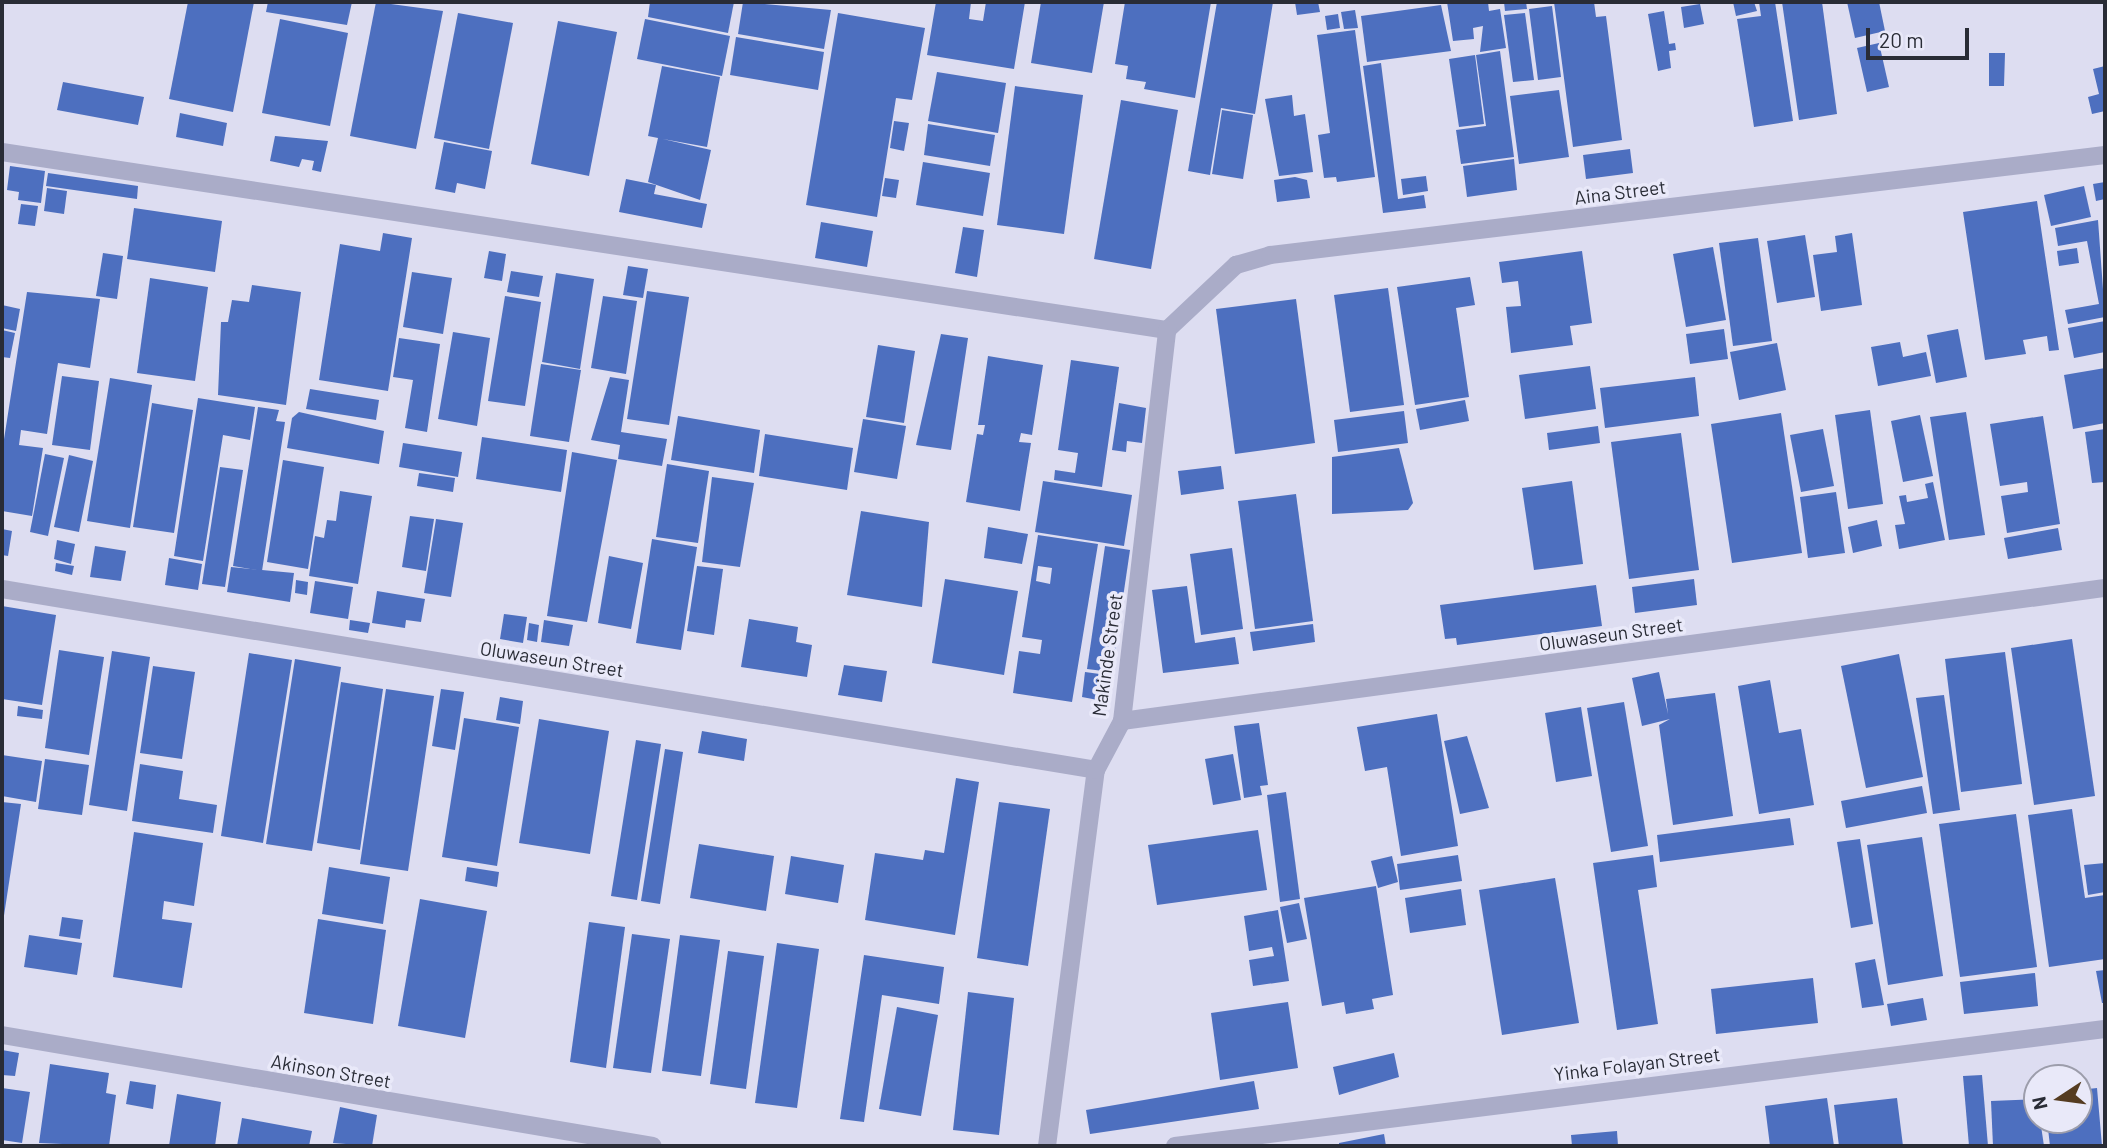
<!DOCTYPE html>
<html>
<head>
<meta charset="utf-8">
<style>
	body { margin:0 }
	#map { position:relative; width:2107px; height:1148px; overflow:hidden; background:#ddddf1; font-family:Barlow,sans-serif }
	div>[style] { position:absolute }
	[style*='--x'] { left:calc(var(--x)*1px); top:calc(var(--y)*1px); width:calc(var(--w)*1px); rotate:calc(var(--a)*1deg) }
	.building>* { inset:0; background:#4d6fbf }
	.minor>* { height:18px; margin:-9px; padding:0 9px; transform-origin:9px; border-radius:9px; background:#aaacc8 }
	span { translate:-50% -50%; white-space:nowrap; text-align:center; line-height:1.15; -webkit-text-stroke:7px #e9e9f9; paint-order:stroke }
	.street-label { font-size:19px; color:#292c36 }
	.frame { position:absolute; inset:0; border:4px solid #292c36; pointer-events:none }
	.north { position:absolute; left:2023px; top:1064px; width:70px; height:70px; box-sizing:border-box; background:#e9e9f9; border:2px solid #9c9dab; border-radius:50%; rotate:257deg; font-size:19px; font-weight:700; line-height:28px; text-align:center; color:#292c36 }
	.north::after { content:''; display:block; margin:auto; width:24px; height:32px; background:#553c21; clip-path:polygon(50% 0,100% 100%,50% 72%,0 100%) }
	.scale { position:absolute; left:1866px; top:28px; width:103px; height:32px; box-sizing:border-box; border:4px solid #292c36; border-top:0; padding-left:9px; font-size:21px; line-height:24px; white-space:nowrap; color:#292c36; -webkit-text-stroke:5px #e9e9f9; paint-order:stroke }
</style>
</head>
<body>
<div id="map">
	<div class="building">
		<div style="clip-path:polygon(188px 2px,254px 2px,233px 112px,169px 99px)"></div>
		<div style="clip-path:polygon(268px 2px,352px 2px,347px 25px,266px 12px)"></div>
		<div style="clip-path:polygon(376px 2px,443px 11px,416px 149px,350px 136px)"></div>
		<div style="clip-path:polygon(650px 2px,734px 2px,728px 33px,648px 17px)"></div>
		<div style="clip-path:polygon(743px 2px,831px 10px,824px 49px,738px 34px)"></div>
		<div style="clip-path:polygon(936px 2px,971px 2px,969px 19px,983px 21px,986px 2px,1025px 2px,1014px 69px,927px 55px)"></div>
		<div style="clip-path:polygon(1041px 2px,1104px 2px,1092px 73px,1031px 63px)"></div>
		<div style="clip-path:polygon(1125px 2px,1211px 2px,1195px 98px,1144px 89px,1146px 82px,1126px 79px,1128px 66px,1115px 64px)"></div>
		<div style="clip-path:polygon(1217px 2px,1273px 2px,1255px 114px,1221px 108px,1210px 175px,1188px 171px)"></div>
		<div style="clip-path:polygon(1295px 2px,1318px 2px,1320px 12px,1297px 15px)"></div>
		<div style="clip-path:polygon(1447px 2px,1488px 2px,1489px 11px,1500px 9px,1506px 48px,1480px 52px,1483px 26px,1473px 28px,1474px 39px,1453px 41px)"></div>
		<div style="clip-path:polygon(1504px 2px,1526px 2px,1527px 9px,1505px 11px)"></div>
		<div style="clip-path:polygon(1554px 2px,1594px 2px,1596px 17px,1606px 16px,1622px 140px,1573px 147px)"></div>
		<div style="clip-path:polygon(1733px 2px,1754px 2px,1757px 11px,1736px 16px)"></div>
		<div style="clip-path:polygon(1759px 2px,1775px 2px,1793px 121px,1754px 127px,1737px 19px,1761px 16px)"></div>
		<div style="clip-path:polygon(1782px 2px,1822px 2px,1837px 114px,1799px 120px)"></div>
		<div style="clip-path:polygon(1847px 2px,1879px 2px,1885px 31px,1855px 38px)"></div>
		<div style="clip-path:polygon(1700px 4px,1704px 24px,1684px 28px,1681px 7px)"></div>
		<div style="clip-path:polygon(1441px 5px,1451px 51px,1367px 62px,1361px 16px)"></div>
		<div style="clip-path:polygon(1552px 6px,1561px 77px,1538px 80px,1529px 9px)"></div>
		<div style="clip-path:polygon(1355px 10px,1358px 28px,1344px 29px,1341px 12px)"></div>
		<div style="clip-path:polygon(1664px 11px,1669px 44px,1675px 43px,1676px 50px,1669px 51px,1671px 68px,1658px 71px,1648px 14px)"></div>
		<div style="clip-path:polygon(458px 13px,513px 23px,489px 149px,434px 138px)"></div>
		<div style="clip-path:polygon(838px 13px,925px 28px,912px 100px,896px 98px,877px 217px,806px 205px)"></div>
		<div style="clip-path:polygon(1525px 13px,1534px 80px,1513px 82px,1504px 15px)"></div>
		<div style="clip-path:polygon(1338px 14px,1340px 28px,1327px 30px,1325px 16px)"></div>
		<div style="clip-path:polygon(280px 19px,348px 33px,330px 126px,262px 113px)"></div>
		<div style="clip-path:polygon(645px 19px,730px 36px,722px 76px,637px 59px)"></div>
		<div style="clip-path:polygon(558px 21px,617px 32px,589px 176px,531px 164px)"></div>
		<div style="clip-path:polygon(1355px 30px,1375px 177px,1337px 182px,1336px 177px,1324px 178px,1318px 135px,1330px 133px,1317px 35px)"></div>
		<div style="clip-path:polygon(736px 37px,824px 52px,818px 90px,730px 75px)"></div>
		<div style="clip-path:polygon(1879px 43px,1889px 87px,1867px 92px,1857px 48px)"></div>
		<div style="clip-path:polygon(1500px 51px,1514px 157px,1461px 164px,1456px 130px,1486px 126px,1476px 55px)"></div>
		<div style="clip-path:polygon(1989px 53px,2005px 53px,2004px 86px,1989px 86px)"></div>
		<div style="clip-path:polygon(1475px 55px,1484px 124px,1459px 127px,1449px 59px)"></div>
		<div style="clip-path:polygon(1381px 63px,1398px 199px,1424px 195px,1426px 208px,1383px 213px,1363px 66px)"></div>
		<div style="clip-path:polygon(662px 66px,720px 77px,707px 147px,663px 139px,711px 150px,700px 200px,648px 182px,658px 138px,648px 136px)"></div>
		<div style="clip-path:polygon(2105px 66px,2105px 111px,2092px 114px,2088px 97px,2099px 94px,2093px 69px)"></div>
		<div style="clip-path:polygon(937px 72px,1006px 83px,998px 133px,928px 121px)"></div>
		<div style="clip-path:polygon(63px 82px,144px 97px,138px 125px,57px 110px)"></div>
		<div style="clip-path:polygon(1015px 86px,1083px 95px,1064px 234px,997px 225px)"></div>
		<div style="clip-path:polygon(1559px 90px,1569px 157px,1519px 164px,1510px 96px)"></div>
		<div style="clip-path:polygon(1292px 95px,1294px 116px,1305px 114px,1313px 172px,1279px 176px,1265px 99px)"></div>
		<div style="clip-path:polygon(1121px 100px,1178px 110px,1151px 269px,1094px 259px)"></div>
		<div style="clip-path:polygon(1222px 110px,1253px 115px,1243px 179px,1212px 174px)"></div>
		<div style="clip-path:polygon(180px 113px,227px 123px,223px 146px,176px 137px)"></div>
		<div style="clip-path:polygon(894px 121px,909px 123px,904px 151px,890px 148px)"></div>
		<div style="clip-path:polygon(928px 124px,995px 135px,990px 166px,924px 155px)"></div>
		<div style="clip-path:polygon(275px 136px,328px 141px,321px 172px,312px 170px,314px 161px,302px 159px,299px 167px,270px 161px)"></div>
		<div style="clip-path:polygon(444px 142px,492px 151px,485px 189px,457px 183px,455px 193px,435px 189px)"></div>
		<div style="clip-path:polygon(1630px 149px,1633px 173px,1586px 179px,1583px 155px)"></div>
		<div style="clip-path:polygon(1514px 159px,1517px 190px,1467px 197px,1463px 166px)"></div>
		<div style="clip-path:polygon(923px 162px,990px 173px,983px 216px,916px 205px)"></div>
		<div style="clip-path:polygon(10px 166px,45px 171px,41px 203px,18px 200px,19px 192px,7px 190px)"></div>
		<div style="clip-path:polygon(48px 173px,138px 186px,137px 199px,46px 186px)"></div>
		<div style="clip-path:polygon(1426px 176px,1428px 191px,1403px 195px,1401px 179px)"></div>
		<div style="clip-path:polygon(1295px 177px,1307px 180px,1310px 198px,1277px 202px,1274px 180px)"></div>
		<div style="clip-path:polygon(885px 178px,899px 180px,896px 198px,882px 196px)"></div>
		<div style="clip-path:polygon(626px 179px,656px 185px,654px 194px,707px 204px,702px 228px,619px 212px)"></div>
		<div style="clip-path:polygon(2105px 182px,2105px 199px,2096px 201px,2093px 184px)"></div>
		<div style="clip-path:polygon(2084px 186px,2091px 217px,2051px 226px,2044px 195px)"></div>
		<div style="clip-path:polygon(47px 188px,67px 191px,64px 214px,44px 211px)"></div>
		<div style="clip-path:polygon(2037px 201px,2059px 350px,2049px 351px,2047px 336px,2023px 340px,2026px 354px,1985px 360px,1963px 212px)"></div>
		<div style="clip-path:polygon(21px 204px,38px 206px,35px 226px,18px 224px)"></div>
		<div style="clip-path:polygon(134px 208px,222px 221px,215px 272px,127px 259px)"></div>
		<div style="clip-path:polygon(2098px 220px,2105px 317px,2068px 324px,2065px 310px,2099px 304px,2087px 241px,2058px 246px,2055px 228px)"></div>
		<div style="clip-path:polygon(821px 222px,873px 231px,867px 267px,815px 258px)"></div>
		<div style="clip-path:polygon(963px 227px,984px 230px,977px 277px,955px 273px)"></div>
		<div style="clip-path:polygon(383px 233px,412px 238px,388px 391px,319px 380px,340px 244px,380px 251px)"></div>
		<div style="clip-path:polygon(1852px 233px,1862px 305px,1821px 311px,1813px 255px,1837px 252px,1835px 236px)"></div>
		<div style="clip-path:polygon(1805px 235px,1815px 297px,1777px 303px,1767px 241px)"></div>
		<div style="clip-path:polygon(1758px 238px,1772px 341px,1733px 346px,1719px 243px)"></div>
		<div style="clip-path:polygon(1713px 247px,1726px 320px,1686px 327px,1673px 254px)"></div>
		<div style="clip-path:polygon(2077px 248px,2079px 263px,2059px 266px,2057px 251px)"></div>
		<div style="clip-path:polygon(489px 251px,506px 254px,502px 281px,484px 278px)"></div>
		<div style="clip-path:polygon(1582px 251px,1592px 323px,1570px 326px,1573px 345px,1511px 353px,1506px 307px,1521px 306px,1518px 281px,1502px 283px,1499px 262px)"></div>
		<div style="clip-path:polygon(103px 253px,123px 256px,117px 299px,96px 296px)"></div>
		<div style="clip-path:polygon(628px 266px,648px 269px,643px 298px,623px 295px)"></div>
		<div style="clip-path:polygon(511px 271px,543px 276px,539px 297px,507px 292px)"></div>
		<div style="clip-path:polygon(412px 272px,452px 278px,443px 334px,403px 327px)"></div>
		<div style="clip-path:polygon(556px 273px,594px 279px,580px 369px,542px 362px)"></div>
		<div style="clip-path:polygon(1470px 277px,1475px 305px,1456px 308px,1469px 397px,1415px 405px,1397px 287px)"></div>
		<div style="clip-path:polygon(150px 278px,208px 287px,195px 381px,137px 373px)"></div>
		<div style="clip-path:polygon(252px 285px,301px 292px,286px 405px,218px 395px,221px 322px,228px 322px,232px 300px,249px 302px)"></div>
		<div style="clip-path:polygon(1388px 288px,1404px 405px,1350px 412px,1334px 295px)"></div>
		<div style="clip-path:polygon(647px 291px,689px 297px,669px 425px,627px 419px)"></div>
		<div style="clip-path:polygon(27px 292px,100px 299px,90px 368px,58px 363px,47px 434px,21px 430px,19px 445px,43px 448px,32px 516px,2px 511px,2px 452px)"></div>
		<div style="clip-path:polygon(505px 296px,541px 302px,525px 406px,488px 401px)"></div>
		<div style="clip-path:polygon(603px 296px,637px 301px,626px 374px,591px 368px)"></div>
		<div style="clip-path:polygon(1296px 299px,1315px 443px,1235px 454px,1216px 309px)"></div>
		<div style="clip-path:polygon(2px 305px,20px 309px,16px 331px,2px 328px)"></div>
		<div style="clip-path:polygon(2105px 321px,2105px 352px,2074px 358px,2068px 328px)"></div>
		<div style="clip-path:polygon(1724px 329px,1728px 359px,1690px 364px,1686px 334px)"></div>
		<div style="clip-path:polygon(1958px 329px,1967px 377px,1936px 383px,1927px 335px)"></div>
		<div style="clip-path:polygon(2px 330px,15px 333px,10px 358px,2px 357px)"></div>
		<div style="clip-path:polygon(453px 332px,490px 338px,477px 426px,438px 419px)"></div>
		<div style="clip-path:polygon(941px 334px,968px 338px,951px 450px,916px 445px)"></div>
		<div style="clip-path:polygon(399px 338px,440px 344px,427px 432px,405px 428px,413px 380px,393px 377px)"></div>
		<div style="clip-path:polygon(1900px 342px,1903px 357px,1926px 352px,1931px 376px,1878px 386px,1871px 347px)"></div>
		<div style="clip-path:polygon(1777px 343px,1786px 390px,1739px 400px,1730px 352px)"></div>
		<div style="clip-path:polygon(878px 345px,915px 351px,904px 423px,866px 417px)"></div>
		<div style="clip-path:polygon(988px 356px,1043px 365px,1032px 435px,1021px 433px,1019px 442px,1031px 443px,1020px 511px,966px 502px,977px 434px,983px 435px,985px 425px,978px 425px)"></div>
		<div style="clip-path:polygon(1071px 360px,1119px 367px,1102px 487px,1054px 480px,1055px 470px,1075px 473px,1078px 453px,1058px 450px)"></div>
		<div style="clip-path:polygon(541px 364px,581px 370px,569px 442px,530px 436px)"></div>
		<div style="clip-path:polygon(1590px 366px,1596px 409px,1525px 419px,1519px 375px)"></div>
		<div style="clip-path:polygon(2105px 368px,2105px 423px,2073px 429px,2064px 375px)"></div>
		<div style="clip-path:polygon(62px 376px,99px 381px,90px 450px,52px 445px)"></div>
		<div style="clip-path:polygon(610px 377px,629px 380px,621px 432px,667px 439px,662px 466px,618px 459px,620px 445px,591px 440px)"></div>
		<div style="clip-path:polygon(1695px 377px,1699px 416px,1605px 428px,1600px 388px)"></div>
		<div style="clip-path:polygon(110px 378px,152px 385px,130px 528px,87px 521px)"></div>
		<div style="clip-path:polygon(310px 389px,379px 400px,376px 420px,306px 409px)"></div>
		<div style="clip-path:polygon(198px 398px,255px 407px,250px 440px,223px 435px,203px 561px,174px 556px)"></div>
		<div style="clip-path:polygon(1465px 400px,1469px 421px,1420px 430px,1416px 409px)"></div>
		<div style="clip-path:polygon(152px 403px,193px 410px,174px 533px,133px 527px)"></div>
		<div style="clip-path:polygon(1119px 403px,1146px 408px,1142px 443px,1127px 441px,1126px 452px,1112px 450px)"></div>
		<div style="clip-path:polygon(258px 407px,279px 410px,276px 421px,285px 422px,262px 571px,233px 566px)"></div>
		<div style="clip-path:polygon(1870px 410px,1883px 504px,1848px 509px,1835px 415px)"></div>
		<div style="clip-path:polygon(1404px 411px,1408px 443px,1338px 452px,1334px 420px)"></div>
		<div style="clip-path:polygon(299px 412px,384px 431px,379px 464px,287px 448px,292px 418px)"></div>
		<div style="clip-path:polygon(1966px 412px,1985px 535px,1949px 540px,1930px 417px)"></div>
		<div style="clip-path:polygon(1781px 413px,1802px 553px,1732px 563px,1711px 424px)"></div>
		<div style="clip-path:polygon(1920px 415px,1933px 476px,1903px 482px,1891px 421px)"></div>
		<div style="clip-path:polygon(678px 416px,760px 430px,754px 473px,671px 460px)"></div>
		<div style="clip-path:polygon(2043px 416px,2060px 524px,2007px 533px,2001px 496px,2028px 492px,2027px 482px,2000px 486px,1990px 424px)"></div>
		<div style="clip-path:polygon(863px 419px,906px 426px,897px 479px,854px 472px)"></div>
		<div style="clip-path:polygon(1598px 426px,1600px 443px,1549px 450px,1547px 433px)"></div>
		<div style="clip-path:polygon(1823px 429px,1834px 486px,1801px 492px,1790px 435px)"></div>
		<div style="clip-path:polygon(2105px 429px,2105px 482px,2092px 483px,2085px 432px)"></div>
		<div style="clip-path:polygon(1681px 433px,1699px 570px,1629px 579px,1611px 442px)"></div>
		<div style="clip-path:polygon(765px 434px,853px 448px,847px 490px,759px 476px)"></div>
		<div style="clip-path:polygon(482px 437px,567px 450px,561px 492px,476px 479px)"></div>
		<div style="clip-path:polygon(403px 443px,462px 452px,458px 477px,399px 467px)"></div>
		<div style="clip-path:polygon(1399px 448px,1413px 503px,1408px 510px,1332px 514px,1332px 457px)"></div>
		<div style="clip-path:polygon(572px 452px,617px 460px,587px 622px,547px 616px)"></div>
		<div style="clip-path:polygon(45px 454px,64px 458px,48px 536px,30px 532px)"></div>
		<div style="clip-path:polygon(69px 455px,93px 461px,79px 532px,54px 527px)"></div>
		<div style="clip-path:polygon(283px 460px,324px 467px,308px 569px,267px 562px)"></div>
		<div style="clip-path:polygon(667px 464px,709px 471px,698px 543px,656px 537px)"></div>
		<div style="clip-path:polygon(1221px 466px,1224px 489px,1181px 495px,1178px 471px)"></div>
		<div style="clip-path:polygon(220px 467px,243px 470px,225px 587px,202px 584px)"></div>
		<div style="clip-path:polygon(419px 473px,455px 478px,453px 492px,417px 486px)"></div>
		<div style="clip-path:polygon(712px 477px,754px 483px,740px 567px,702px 562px)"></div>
		<div style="clip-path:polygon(1043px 481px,1132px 495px,1124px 546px,1035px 532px)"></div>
		<div style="clip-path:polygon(1572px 481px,1583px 564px,1534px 570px,1522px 488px)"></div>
		<div style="clip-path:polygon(1933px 482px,1945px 540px,1899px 549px,1895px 525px,1905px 524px,1899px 496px,1906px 495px,1907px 502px,1928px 498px,1925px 484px)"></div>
		<div style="clip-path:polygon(340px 491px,372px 496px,358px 584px,309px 576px,315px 536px,324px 538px,327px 520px,336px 521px)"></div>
		<div style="clip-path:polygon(1836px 492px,1845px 553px,1808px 558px,1800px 497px)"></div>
		<div style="clip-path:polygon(1296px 494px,1313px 621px,1255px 629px,1238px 501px)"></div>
		<div style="clip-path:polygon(861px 511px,929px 522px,922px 607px,847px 595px)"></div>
		<div style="clip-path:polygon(410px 516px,434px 519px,426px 571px,402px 567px)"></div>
		<div style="clip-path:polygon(436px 519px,463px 523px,451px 597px,424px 593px)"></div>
		<div style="clip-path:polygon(1877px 520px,1882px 546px,1853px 553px,1848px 527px)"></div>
		<div style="clip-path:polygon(988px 527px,1028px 534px,1022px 564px,984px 558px)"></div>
		<div style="clip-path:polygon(2058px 528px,2062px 550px,2008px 559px,2004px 538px)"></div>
		<div style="clip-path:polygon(2px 529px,12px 531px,8px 556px,2px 555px)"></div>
		<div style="clip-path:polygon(evenodd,1038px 535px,1098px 544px,1072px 702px,1013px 693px,1019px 651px,1040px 654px,1042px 640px,1022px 637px,1038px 535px,1038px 566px,1052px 568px,1050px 584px,1036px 581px,1038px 566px)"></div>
		<div style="clip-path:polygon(652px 539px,697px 547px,681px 650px,636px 643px)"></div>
		<div style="clip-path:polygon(57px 540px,75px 544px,71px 564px,54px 559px)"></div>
		<div style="clip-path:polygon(95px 546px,126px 551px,121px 581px,90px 577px)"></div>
		<div style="clip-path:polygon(1105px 546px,1130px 550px,1112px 672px,1087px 669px)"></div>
		<div style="clip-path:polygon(1232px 548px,1243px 629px,1201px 635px,1190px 554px)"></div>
		<div style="clip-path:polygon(609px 556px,643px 563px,631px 629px,598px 623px)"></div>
		<div style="clip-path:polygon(169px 558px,202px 564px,198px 590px,165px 585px)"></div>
		<div style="clip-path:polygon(56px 563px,74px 566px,72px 575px,55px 571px)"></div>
		<div style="clip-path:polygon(697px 566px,723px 569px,714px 635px,687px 631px)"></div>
		<div style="clip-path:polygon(231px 567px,294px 573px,290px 602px,227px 592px)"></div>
		<div style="clip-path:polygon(945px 579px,1018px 591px,1004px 675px,932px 663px)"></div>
		<div style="clip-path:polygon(1694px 579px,1697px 605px,1635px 613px,1632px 587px)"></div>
		<div style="clip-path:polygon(296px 580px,308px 582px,307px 595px,295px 593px)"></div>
		<div style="clip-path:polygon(315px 581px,353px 587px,348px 619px,310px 613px)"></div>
		<div style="clip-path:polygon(1596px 585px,1602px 626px,1457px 645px,1456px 638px,1445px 639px,1440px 605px)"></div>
		<div style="clip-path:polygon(1187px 586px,1195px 643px,1235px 637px,1239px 664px,1163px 673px,1152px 590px)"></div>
		<div style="clip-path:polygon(377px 591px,425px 599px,421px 622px,406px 620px,405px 628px,372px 623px)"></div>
		<div style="clip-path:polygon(2px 606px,56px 615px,42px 705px,2px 699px)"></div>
		<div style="clip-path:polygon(504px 614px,527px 617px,523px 643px,500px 639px)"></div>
		<div style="clip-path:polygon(749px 619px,798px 627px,796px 642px,812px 645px,807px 677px,741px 667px)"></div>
		<div style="clip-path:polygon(350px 620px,370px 623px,368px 633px,349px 630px)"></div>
		<div style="clip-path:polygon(544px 620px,573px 625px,569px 646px,541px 642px)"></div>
		<div style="clip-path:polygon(529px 623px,539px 625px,537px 642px,527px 640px)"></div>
		<div style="clip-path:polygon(1313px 624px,1315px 642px,1253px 651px,1250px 632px)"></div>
		<div style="clip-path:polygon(2072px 639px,2095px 796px,2034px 805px,2011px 648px)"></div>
		<div style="clip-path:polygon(59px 650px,104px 657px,89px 755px,45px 748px)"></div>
		<div style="clip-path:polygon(112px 651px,150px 657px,127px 811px,89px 805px)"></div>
		<div style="clip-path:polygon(2005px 652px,2022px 784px,1961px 792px,1945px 659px)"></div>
		<div style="clip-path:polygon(249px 653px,292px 660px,263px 843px,221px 836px)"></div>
		<div style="clip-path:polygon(1899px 654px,1923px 777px,1866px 788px,1841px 666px)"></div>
		<div style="clip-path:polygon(295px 659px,341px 667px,312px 851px,266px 844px)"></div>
		<div style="clip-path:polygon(844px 665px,887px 671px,882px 702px,838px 695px)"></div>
		<div style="clip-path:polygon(153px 666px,195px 672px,182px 759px,140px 753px)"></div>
		<div style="clip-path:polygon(1085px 672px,1107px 675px,1103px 701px,1082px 697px)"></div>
		<div style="clip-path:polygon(1659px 672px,1668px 714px,1666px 699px,1715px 693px,1733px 816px,1673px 825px,1659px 725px,1670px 719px,1642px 726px,1632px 678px)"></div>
		<div style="clip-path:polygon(1770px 680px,1779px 733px,1801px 729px,1814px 805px,1759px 814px,1738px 686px)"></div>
		<div style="clip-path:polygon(341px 682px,383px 689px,360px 850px,317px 843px)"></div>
		<div style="clip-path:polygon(386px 689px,434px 696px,408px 871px,360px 864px)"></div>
		<div style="clip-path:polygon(441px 689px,464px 692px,455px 750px,432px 746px)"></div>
		<div style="clip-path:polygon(1944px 695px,1960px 810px,1933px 814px,1916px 698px)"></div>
		<div style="clip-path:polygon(500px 697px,523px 701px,520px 724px,496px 720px)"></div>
		<div style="clip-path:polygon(1624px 702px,1648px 846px,1611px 852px,1587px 708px)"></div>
		<div style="clip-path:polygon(18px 706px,43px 710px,42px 719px,17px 716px)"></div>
		<div style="clip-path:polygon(1581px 707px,1592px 776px,1556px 782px,1545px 713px)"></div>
		<div style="clip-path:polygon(1437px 714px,1458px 846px,1401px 856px,1387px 767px,1365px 771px,1357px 727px)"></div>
		<div style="clip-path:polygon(464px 718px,519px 727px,497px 866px,442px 857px)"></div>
		<div style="clip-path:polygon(539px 719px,609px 731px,590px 854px,519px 843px)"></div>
		<div style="clip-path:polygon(1259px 723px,1268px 785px,1260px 786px,1262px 795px,1244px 798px,1234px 726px)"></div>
		<div style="clip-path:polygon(702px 731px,747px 739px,744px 761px,698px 753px)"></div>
		<div style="clip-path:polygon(1467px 736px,1489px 808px,1460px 814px,1444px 741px)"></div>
		<div style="clip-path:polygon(636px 740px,661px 744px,637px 900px,611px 896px)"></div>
		<div style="clip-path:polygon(665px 749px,683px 752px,660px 904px,641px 901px)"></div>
		<div style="clip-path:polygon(1233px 754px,1241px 800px,1213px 805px,1205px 759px)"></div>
		<div style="clip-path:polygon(2px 755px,42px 761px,36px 802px,2px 796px)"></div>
		<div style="clip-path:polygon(45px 759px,89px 765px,82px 815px,38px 809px)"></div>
		<div style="clip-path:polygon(140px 764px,183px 771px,179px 799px,217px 805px,213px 833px,132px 821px)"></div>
		<div style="clip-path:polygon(956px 778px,979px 782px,955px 935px,865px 920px,875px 853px,923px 860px,925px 850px,944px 853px)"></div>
		<div style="clip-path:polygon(1922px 786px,1927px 813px,1846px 828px,1841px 801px)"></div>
		<div style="clip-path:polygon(1286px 792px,1300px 899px,1280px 902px,1267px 795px)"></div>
		<div style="clip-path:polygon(2px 802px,21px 804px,3px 922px,2px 921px)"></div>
		<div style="clip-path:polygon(999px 802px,1050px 809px,1028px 966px,977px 958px)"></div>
		<div style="clip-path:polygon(2072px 809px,2085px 898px,2105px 895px,2105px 959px,2049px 967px,2028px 815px)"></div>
		<div style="clip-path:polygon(2016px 814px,2037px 967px,1960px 977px,1939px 824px)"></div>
		<div style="clip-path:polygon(1790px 818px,1794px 845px,1660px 862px,1657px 835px)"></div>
		<div style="clip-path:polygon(1258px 830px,1267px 890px,1157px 905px,1148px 845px)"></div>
		<div style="clip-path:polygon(134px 832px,203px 843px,194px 906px,164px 901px,162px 919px,192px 923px,182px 988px,113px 977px)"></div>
		<div style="clip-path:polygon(1922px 837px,1943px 976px,1888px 985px,1867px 845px)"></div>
		<div style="clip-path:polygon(1860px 839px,1873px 924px,1851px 928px,1837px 842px)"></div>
		<div style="clip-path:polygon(699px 844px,774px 856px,766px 911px,690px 898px)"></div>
		<div style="clip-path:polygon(1458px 855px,1462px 881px,1400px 890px,1397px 864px)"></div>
		<div style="clip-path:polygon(1653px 855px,1657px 887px,1638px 890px,1658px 1024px,1617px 1030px,1593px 863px)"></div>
		<div style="clip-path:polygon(791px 856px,844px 865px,838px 903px,785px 894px)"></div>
		<div style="clip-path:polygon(1392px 856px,1398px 882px,1378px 888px,1371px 861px)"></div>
		<div style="clip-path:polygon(2105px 863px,2105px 892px,2088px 895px,2084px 865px)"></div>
		<div style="clip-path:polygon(329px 867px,390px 877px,383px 924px,322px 914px)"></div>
		<div style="clip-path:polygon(467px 867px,499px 872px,497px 887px,465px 881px)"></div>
		<div style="clip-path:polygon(1555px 878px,1579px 1023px,1502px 1035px,1479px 890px)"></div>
		<div style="clip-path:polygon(1376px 886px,1393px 995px,1372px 999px,1374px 1009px,1346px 1014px,1344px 1002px,1322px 1006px,1304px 898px)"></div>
		<div style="clip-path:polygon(1461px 889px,1466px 925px,1410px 933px,1405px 898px)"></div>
		<div style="clip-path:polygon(420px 899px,487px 911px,465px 1038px,398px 1026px)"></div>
		<div style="clip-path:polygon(1299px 903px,1307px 939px,1287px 943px,1280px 907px)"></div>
		<div style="clip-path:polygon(1278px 910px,1289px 981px,1253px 986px,1249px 960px,1274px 956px,1272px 947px,1249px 951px,1244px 916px)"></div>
		<div style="clip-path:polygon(62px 917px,83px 920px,80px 939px,59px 936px)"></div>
		<div style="clip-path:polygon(318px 919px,386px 930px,373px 1024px,304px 1013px)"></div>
		<div style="clip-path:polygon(589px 922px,625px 927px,606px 1068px,570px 1062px)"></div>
		<div style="clip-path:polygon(632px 934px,670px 939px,651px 1073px,613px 1068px)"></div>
		<div style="clip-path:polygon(29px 935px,82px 943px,77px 975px,24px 967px)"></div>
		<div style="clip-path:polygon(680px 935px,720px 940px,701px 1076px,662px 1071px)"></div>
		<div style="clip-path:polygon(777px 943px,819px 949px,797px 1108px,755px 1103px)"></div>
		<div style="clip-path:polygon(728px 951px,764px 956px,746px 1089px,710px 1084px)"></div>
		<div style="clip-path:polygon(864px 955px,944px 967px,939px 1004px,882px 995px,864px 1122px,840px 1119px)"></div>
		<div style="clip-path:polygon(1875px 959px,1884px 1005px,1862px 1008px,1855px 963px)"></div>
		<div style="clip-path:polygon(2105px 970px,2105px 1003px,2102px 1003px,2096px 971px)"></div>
		<div style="clip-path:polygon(2035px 973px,2038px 1006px,1964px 1014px,1960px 982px)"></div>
		<div style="clip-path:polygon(1813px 978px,1818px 1023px,1716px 1034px,1711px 989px)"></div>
		<div style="clip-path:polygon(968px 992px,1014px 998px,999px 1135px,953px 1130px)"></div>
		<div style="clip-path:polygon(1923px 998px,1927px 1020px,1891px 1026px,1887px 1004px)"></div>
		<div style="clip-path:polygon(1288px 1002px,1298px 1068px,1220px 1080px,1211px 1013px)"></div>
		<div style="clip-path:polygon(897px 1007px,938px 1015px,921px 1116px,879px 1109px)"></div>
		<div style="clip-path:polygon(2px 1050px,19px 1053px,15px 1076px,2px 1075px)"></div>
		<div style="clip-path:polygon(1394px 1053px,1399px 1077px,1339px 1095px,1333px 1067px)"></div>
		<div style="clip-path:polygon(50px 1064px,109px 1073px,106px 1093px,116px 1095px,109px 1146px,39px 1143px)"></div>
		<div style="clip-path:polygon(1982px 1075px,1988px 1146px,1969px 1146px,1963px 1076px)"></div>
		<div style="clip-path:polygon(130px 1081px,156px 1085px,153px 1109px,126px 1104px)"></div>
		<div style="clip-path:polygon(1254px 1081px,1259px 1109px,1090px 1134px,1086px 1110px)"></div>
		<div style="clip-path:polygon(2px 1088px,30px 1092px,22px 1143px,2px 1140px)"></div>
		<div style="clip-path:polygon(2097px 1088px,2102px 1146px,2050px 1146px,2047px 1120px,2079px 1120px,2079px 1090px)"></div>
		<div style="clip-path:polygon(177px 1094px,221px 1102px,215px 1146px,169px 1146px)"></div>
		<div style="clip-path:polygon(1827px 1098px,1834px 1146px,1770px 1146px,1765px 1106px)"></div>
		<div style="clip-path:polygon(1897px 1098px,1903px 1146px,1839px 1146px,1834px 1105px)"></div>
		<div style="clip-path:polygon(2037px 1099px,2044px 1146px,1993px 1146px,1991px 1101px)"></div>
		<div style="clip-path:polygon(340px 1107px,377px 1115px,372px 1146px,333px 1143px)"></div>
		<div style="clip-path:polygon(242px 1118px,312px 1131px,309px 1146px,237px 1146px)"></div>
		<div style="clip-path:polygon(1617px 1131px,1618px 1146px,1572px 1146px,1571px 1135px)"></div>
		<div style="clip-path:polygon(1384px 1134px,1386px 1146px,1339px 1146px,1339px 1143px)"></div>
	</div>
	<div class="minor">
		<div style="--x:2;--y:152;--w:1179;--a:8.69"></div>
		<div style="--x:1167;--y:330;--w:95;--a:-43.3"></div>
		<div style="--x:1236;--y:265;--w:35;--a:-16"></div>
		<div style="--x:1270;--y:255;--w:841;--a:-6.83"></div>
		<div style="--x:2;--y:589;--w:1109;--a:9.39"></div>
		<div style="--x:1122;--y:721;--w:992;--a:-7.71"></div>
		<div style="--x:2;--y:1035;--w:660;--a:9.68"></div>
		<div style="--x:1047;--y:1146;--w:379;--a:-82.6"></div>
		<div style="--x:1096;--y:770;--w:55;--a:-62"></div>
		<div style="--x:1122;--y:721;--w:394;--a:-83.4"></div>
		<div style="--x:1175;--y:1146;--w:937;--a:-7.17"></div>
	</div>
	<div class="street-label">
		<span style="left:1620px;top:192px;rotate:-7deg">Aina Street</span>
		<span style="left:1611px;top:634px;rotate:-8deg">Oluwaseun Street</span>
		<span style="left:1107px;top:655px;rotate:-82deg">Makinde Street</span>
		<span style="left:552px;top:659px;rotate:9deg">Oluwaseun Street</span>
		<span style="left:1637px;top:1064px;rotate:-7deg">Yinka Folayan Street</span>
		<span style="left:331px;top:1071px;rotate:10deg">Akinson Street</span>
	</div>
	<div class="frame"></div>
	<div class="north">N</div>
	<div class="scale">20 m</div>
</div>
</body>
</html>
